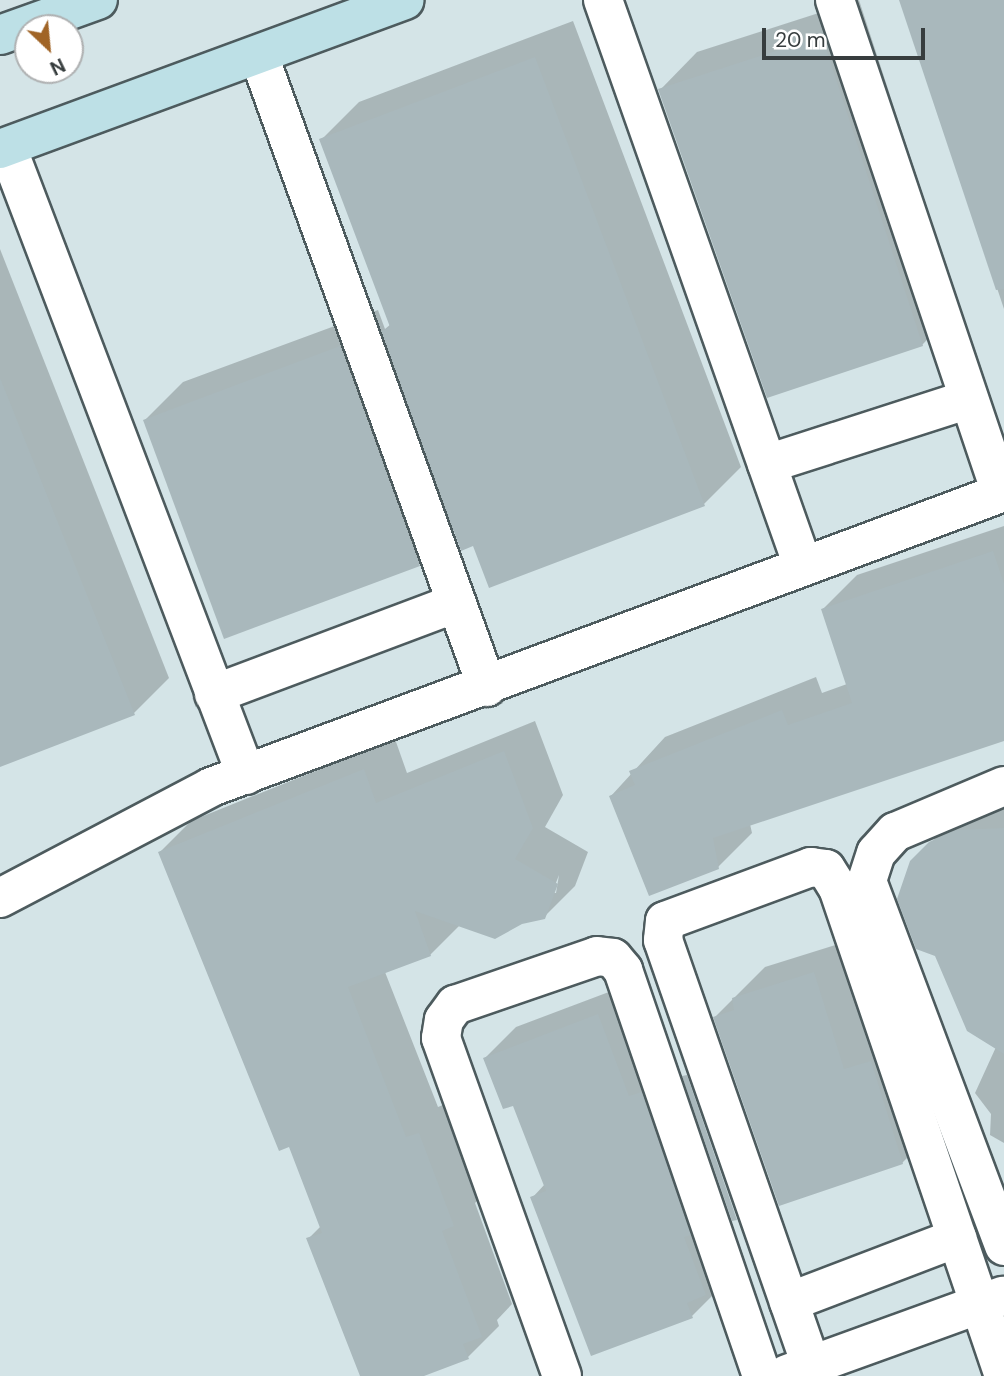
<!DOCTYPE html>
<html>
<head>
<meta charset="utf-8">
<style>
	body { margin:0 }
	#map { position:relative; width:1004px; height:1376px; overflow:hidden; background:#d4e4e7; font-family:"DM Sans",sans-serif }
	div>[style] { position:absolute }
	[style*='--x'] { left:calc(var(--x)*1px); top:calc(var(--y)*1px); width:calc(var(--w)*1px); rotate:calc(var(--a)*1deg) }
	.shadow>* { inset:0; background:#0003 }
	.building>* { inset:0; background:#a9b8bc }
	.roads { filter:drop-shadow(2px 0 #4d5b5e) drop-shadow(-2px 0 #4d5b5e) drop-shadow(0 2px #4d5b5e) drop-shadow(0 -2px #4d5b5e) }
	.street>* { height:38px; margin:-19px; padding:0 19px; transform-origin:19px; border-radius:19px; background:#fff }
	.secondary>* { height:38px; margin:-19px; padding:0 19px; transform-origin:19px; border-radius:19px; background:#bde0e6 }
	span { translate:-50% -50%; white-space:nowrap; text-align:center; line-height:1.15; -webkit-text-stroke:7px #fff; paint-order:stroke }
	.north { position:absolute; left:14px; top:14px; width:70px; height:70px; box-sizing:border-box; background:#fff; border:2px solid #afb1b2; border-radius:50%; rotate:154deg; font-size:19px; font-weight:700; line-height:28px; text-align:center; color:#373d3e }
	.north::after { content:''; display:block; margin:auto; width:24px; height:32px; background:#a06426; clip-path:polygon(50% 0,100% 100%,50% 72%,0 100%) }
	.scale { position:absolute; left:762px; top:28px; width:163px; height:32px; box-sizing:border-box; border:4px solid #373d3e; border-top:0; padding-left:9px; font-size:21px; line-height:24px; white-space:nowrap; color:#373d3e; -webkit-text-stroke:5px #fff; paint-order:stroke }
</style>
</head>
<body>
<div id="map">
	<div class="shadow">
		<div style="clip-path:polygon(859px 0,959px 307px,922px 345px,660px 90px,697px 52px)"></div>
		<div style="clip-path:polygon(901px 0,1004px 0,1004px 309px)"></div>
		<div style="clip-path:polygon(573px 21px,741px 467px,704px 504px,474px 544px,455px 529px,419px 564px,145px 420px,183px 382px,378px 310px,385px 329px,391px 324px,321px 140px,359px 102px)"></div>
		<div style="clip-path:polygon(0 249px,169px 678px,134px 713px,0 765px)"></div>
		<div style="clip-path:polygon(1004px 526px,1004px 739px,750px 824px,752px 833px,718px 867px,611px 796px,665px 737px,816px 677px,822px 693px,847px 684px,823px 609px,857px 575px)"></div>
		<div style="clip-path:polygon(evenodd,535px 721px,563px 795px,545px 827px,588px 852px,575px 886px,544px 917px,460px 925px,430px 955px,385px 972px,438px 1107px,450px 1102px,484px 1194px,475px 1203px,512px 1304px,497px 1320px,499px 1326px,468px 1357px,419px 1376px,361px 1376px,308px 1239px,321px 1226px,290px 1144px,160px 852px,191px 821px,395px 739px,407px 773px,535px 721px,559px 875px,556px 893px,552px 893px,559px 875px)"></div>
		<div style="clip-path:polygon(1004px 796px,1004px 1143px,990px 1135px,991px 1114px,975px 1093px,996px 1047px,912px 862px,965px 808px)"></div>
		<div style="clip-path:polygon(845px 942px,933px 1132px,902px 1163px,715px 1017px,765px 967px)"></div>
		<div style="clip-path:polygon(630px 984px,723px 1285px,692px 1316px,532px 1198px,545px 1184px,514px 1103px,485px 1058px,516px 1027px)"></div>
	</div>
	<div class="building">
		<div style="clip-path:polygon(899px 0,1004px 0,1004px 289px,996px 290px)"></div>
		<div style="clip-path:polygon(822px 36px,923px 346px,767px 398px,658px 89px)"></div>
		<div style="clip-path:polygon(535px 57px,705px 506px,489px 588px,473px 546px,461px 551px,381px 331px,390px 327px,319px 139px)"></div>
		<div style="clip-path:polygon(340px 346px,420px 566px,224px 639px,143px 420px)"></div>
		<div style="clip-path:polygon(0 378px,135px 715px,0 767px)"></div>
		<div style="clip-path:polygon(993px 551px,1004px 584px,1004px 741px,713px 838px,719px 869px,649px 896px,609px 796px,635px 785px,629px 771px,782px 710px,788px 725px,852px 703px,821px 609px)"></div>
		<div style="clip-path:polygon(504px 751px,533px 828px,515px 859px,558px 884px,545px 919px,522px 924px,495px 939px,415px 911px,431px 956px,348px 987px,406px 1137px,419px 1133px,454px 1226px,442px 1231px,482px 1337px,463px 1344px,469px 1359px,424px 1376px,360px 1376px,306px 1238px,322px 1233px,289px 1147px,279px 1151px,158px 852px,364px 769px,376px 803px)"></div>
		<div style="clip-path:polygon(1004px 828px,1004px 1054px,967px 1031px,935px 956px,916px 949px,897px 899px,910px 861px,929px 842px,956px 830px)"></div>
		<div style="clip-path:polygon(814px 972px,844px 1069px,871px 1061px,903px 1164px,779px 1206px,713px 1017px,734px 1010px,732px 998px)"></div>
		<div style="clip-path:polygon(598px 1014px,629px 1096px,642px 1092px,691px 1235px,684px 1237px,706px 1295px,687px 1303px,693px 1318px,591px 1356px,530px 1197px,546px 1191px,513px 1106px,503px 1109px,483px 1058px)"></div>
		<div style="clip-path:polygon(687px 1075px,737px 1220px,732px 1221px,682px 1076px)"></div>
	</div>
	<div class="roads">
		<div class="street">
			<div style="--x:603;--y:0;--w:600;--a:70.54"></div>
			<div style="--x:835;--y:0;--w:520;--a:71.39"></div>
			<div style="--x:259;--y:56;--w:671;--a:70.13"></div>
			<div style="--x:7;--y:147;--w:672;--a:69.16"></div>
			<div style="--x:767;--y:464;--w:212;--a:-17.8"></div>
			<div style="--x:214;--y:694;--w:259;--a:-20.6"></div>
			<div style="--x:1004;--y:786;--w:118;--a:157.1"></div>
			<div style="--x:895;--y:832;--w:28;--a:132"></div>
			<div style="--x:876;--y:853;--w:29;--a:108"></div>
			<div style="--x:867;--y:881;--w:390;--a:69.4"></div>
			<div style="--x:0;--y:898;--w:238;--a:-27.7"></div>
			<div style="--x:211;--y:787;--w:846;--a:-20.41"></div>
			<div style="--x:789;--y:1302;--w:180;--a:-20.9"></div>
			<div style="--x:811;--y:1365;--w:450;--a:-109.2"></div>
			<div style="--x:663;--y:940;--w:19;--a:-84"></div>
			<div style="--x:665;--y:921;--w:156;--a:-20.3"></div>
			<div style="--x:811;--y:867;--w:15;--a:8"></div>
			<div style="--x:826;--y:869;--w:22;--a:58"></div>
			<div style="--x:838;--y:888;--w:515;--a:71.21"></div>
			<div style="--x:787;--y:1374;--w:230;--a:-19.9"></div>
			<div style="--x:562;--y:1376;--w:359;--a:-109.7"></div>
			<div style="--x:441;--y:1038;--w:18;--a:-81"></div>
			<div style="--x:444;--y:1020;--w:19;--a:-54"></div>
			<div style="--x:455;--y:1005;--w:150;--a:-19"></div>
			<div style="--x:597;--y:956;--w:16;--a:7"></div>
			<div style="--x:613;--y:958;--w:16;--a:50"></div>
			<div style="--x:623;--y:970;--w:429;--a:71.1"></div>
		</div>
		<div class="secondary">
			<div style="--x:0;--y:35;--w:104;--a:-19.7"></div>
			<div style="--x:0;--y:149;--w:431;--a:-20.2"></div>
		</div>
	</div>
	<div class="north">N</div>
	<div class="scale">20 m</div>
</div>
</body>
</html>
